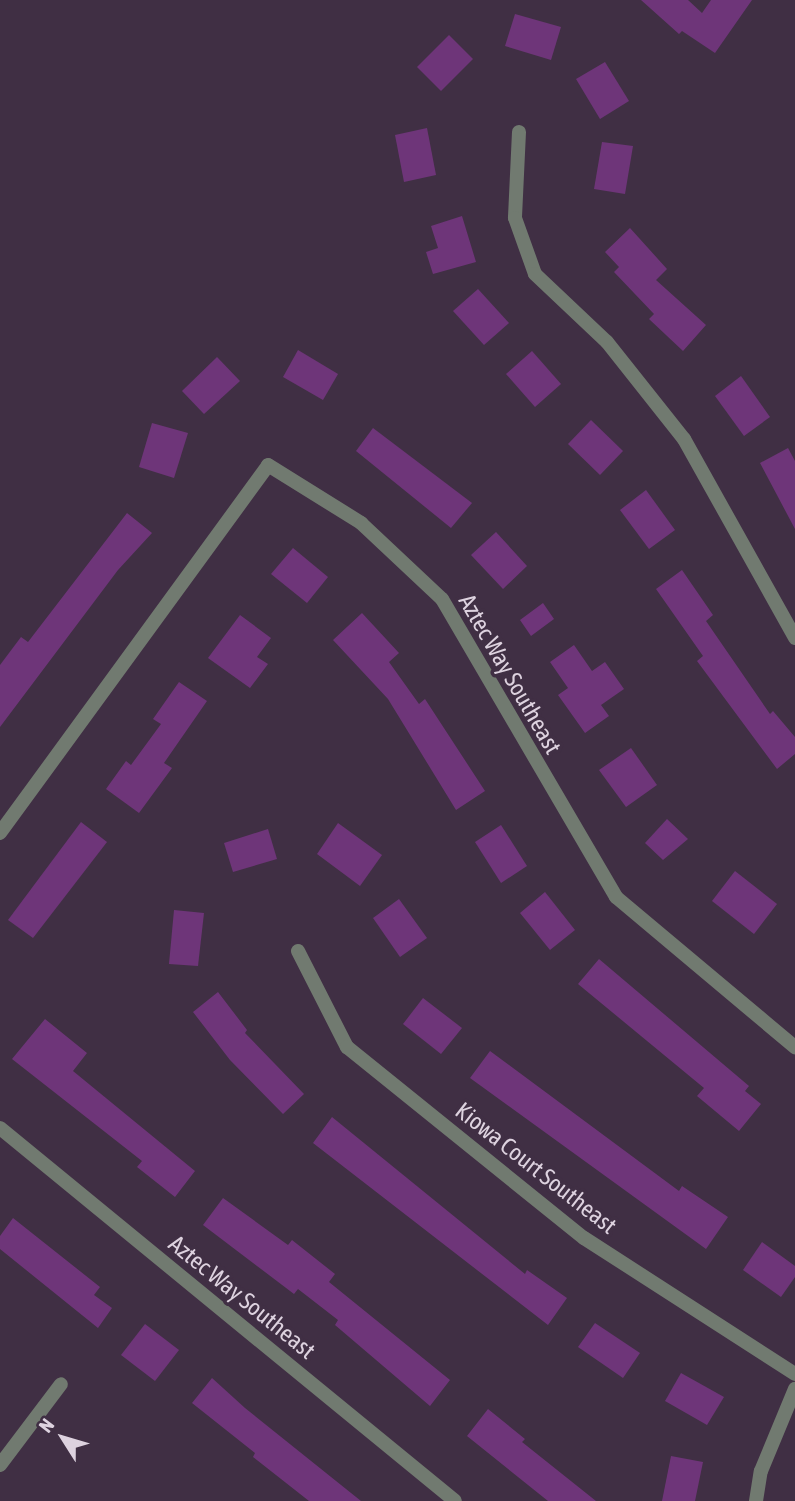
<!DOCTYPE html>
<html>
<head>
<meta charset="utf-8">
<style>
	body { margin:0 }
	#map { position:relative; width:795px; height:1501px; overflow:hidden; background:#402f44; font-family:"Asap Condensed",sans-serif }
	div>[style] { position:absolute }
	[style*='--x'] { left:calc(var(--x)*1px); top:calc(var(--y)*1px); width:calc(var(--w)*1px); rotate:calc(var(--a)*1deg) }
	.building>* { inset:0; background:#6e3579 }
	.street>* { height:14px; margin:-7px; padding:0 7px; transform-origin:7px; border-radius:7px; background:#717a70 }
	span { translate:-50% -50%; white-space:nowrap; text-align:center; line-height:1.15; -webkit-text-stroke:7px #402f44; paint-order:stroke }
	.street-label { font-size:24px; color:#ddd2df }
	.north { position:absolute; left:28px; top:1403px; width:70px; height:70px; -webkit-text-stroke:5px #402f44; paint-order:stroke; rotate:307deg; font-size:19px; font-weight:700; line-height:28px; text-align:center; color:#ddd2df }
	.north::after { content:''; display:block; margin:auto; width:24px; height:32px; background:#ddd2df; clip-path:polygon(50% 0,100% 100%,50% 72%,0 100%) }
</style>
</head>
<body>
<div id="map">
	<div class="building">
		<div style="clip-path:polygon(641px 0,688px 0,702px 13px,711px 0,752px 0,715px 53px,682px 31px,679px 34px)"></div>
		<div style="clip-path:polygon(515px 14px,561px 27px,551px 60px,505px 46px)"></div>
		<div style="clip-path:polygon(449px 35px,473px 59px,441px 91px,417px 67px)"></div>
		<div style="clip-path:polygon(605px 62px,629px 101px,600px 119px,576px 79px)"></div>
		<div style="clip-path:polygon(427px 128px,436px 175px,404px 182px,395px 135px)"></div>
		<div style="clip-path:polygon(602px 142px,633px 146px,625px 194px,594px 189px)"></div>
		<div style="clip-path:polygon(462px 216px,476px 262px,433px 274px,426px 252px,438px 248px,431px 226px)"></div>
		<div style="clip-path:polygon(630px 228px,667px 269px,656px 280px,706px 325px,683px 351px,649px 319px,654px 314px,614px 272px,619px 267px,605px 252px)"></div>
		<div style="clip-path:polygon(478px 289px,509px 323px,484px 345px,453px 311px)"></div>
		<div style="clip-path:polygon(298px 350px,338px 374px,323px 400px,283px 377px)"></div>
		<div style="clip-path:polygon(532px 351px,561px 384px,535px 407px,506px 374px)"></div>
		<div style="clip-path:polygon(217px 357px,240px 381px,204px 414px,182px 391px)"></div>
		<div style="clip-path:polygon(741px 376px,770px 417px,744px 436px,715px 396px)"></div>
		<div style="clip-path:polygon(591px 420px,623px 451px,600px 475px,568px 444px)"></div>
		<div style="clip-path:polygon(152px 423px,188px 433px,174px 478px,139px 467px)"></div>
		<div style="clip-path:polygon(373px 428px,472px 503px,451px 528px,356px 451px)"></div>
		<div style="clip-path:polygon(788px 448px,795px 461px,795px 529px,760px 463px)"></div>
		<div style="clip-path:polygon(646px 490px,675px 530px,649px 549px,620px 510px)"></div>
		<div style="clip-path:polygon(127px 513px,152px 533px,118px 570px,0 727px,0 665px,21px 637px,28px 642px)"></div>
		<div style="clip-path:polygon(496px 532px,527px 566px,503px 589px,471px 555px)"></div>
		<div style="clip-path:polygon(293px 548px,328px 577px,307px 603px,271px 574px)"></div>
		<div style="clip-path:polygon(682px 570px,713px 615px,706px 621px,770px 714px,773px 711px,795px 737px,795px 754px,777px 769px,697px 661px,703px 656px,656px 589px)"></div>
		<div style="clip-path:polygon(543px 603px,554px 619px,531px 636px,520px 620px)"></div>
		<div style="clip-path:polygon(362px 613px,399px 653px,389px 662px,419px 704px,425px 699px,485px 791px,456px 810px,388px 699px,333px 640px)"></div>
		<div style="clip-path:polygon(240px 615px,271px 638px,257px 657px,268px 664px,250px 688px,208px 658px)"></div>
		<div style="clip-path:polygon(574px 645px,592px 671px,605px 662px,624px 689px,601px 705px,609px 716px,585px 733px,558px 695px,568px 688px,550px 662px)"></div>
		<div style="clip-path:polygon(179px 682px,207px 701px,164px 763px,172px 768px,139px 813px,106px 789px,126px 761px,131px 765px,161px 724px,153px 719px)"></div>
		<div style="clip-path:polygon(631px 748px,657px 785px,626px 807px,599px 770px)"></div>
		<div style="clip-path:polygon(667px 819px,688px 839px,663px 860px,645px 843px)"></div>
		<div style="clip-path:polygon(81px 822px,107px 842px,33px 938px,8px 920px)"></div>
		<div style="clip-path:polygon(338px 823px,382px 855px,360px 886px,317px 854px)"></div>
		<div style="clip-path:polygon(501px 825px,527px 866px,501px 883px,475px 842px)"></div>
		<div style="clip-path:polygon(268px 829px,277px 859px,233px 872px,224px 843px)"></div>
		<div style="clip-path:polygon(735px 871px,777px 904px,754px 934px,712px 901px)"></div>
		<div style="clip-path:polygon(545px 892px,575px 930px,550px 950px,520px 913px)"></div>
		<div style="clip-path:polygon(399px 899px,427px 938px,400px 957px,373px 918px)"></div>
		<div style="clip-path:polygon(174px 910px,204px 913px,198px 966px,169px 964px)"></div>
		<div style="clip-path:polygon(599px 959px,749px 1086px,745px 1091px,761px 1104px,739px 1131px,697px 1096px,704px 1088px,578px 984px)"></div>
		<div style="clip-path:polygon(218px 992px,247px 1030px,245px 1033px,304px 1094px,283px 1114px,230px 1060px,193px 1012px)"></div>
		<div style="clip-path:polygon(423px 998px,462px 1028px,441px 1054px,403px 1024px)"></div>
		<div style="clip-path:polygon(45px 1019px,87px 1053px,73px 1071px,195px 1171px,175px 1197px,137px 1167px,142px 1161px,12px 1059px)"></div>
		<div style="clip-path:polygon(490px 1051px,679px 1191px,682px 1186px,728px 1217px,706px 1249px,470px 1078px)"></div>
		<div style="clip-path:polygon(332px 1117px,525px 1274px,527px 1270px,567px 1298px,548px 1325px,313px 1143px)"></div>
		<div style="clip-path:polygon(223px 1198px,288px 1245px,292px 1240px,335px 1274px,329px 1282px,450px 1380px,430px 1406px,335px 1325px,338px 1320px,298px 1289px,294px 1294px,203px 1225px)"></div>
		<div style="clip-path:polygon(13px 1218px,100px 1287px,94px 1295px,112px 1308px,98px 1328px,0 1249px,0 1236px)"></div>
		<div style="clip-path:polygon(762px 1242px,795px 1266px,795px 1277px,781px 1297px,743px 1270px)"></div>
		<div style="clip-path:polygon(595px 1323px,640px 1353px,623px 1378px,578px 1347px)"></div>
		<div style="clip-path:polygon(145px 1324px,179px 1350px,155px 1381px,121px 1355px)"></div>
		<div style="clip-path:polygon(681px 1373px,724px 1397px,707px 1425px,665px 1401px)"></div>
		<div style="clip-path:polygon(212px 1378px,245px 1408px,361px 1501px,309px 1501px,253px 1457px,255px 1453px,192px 1403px)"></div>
		<div style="clip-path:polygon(488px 1409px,525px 1439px,522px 1442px,596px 1501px,548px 1501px,467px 1436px)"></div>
		<div style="clip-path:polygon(671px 1456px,703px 1462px,695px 1501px,662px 1501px)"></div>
	</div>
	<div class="street">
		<div style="--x:519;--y:132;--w:86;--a:92.7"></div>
		<div style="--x:515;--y:218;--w:59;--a:70.3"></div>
		<div style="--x:535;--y:274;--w:99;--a:43.4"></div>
		<div style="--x:607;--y:342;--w:124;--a:51.6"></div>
		<div style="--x:684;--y:439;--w:228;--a:60.8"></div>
		<div style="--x:0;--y:833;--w:455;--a:-53.9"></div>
		<div style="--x:268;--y:465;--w:110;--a:31.9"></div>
		<div style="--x:361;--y:523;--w:111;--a:43.2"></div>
		<div style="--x:442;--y:599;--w:345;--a:59.7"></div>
		<div style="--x:616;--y:897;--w:234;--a:40"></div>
		<div style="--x:298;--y:951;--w:108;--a:63"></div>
		<div style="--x:347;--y:1047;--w:304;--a:38.9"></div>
		<div style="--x:584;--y:1238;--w:251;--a:32.8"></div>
		<div style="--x:0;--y:1128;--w:588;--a:39.34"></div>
		<div style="--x:0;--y:1465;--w:101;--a:-53"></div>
		<div style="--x:756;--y:1501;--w:30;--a:-81"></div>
		<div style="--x:761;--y:1471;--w:89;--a:-67.5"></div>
	</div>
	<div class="street-label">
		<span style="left:510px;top:674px;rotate:60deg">Aztec Way Southeast</span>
		<span style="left:536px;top:1168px;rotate:38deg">Kiowa Court Southeast</span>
		<span style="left:242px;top:1297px;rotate:39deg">Aztec Way Southeast</span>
	</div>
	<div class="north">N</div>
</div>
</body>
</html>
